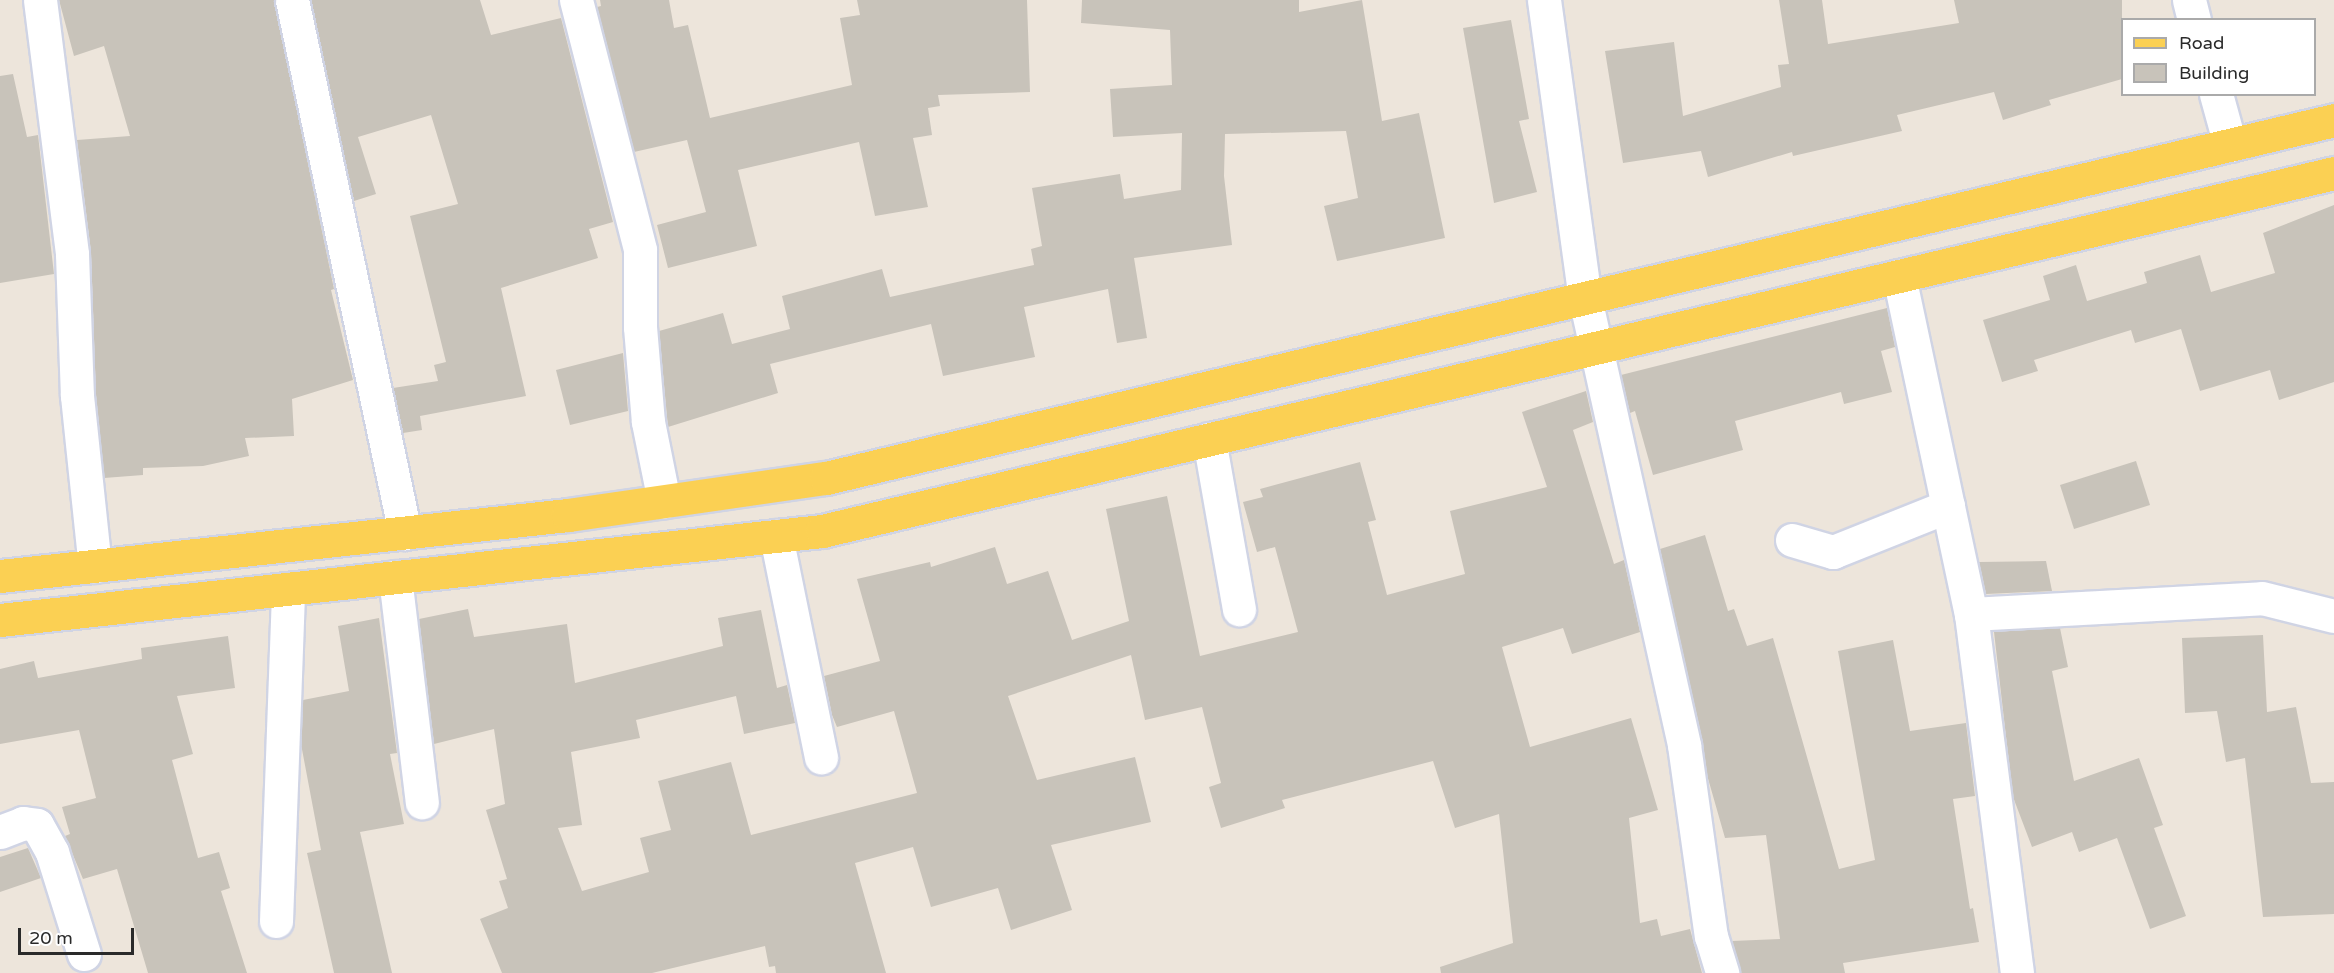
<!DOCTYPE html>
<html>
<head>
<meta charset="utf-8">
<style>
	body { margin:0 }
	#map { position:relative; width:2334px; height:973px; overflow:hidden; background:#ede5db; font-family:"Varela Round",sans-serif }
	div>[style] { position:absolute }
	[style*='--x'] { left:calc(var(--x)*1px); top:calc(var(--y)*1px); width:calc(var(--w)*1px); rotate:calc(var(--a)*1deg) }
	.building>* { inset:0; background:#c8c3ba }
	.roads { filter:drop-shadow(2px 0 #d0d4e4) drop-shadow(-2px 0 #d0d4e4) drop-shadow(0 2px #d0d4e4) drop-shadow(0 -2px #d0d4e4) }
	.minor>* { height:33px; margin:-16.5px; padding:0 16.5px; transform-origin:16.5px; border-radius:16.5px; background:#fff }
	.major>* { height:33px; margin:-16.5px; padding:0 16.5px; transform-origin:16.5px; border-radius:16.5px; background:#fbd053 }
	span { translate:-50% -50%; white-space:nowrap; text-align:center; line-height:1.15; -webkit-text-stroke:6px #fff; paint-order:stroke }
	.legend { position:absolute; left:2121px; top:18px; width:195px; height:78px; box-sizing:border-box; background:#fff; border:2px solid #aaa; margin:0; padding:8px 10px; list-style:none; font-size:18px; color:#2a2a2a }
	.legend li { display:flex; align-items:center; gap:12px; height:30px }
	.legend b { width:30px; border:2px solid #aaa }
	.scale { position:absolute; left:18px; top:928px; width:116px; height:27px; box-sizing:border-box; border:3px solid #2a2a2a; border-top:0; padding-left:8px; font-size:18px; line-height:21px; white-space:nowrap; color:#2a2a2a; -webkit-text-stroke:4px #fff; paint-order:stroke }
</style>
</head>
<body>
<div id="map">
	<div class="building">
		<div style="clip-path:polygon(59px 0,274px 0,334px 289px,331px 290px,353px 380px,292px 399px,294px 436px,245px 438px,249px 456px,203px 466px,143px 468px,143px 475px,104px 478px,96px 395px,91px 252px,77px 140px,130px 136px,104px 46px,74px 56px)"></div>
		<div style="clip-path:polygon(311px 0,480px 0,491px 35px,561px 18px,613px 222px,589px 229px,598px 258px,501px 288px,526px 396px,420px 416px,422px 430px,403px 433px,393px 388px,438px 381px,434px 365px,446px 362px,410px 216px,458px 204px,431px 115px,358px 137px,376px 194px,354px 201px)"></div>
		<div style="clip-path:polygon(600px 0,669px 0,674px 28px,688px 25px,710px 118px,852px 85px,840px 18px,860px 15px,857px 0,1027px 0,1030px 92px,938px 95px,940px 106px,928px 108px,932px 135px,913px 138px,928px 207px,875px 216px,859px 142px,738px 170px,757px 246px,668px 268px,657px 225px,706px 212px,687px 140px,634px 152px,597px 7px,601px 6px)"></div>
		<div style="clip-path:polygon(1082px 0,1299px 0,1299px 12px,1362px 0,1382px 121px,1419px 113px,1445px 238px,1337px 261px,1324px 206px,1358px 198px,1346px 131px,1225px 134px,1224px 176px,1232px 245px,1134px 258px,1147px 338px,1117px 343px,1108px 289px,1024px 307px,1035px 357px,943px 376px,931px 324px,770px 364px,778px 393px,668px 427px,659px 331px,723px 313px,732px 344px,790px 329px,782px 296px,882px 269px,890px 297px,1034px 265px,1031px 249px,1042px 246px,1032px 188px,1120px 174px,1124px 199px,1181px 190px,1182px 133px,1113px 137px,1110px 89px,1172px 85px,1170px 30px,1081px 23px)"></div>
		<div style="clip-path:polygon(1779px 0,1822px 0,1828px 44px,1959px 23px,1954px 0,2122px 0,2122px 79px,2049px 100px,2051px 105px,2003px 120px,1994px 92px,1897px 115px,1902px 131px,1793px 156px,1792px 152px,1708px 177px,1701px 151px,1623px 163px,1605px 51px,1674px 42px,1683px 116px,1781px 87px,1778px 65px,1789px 64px)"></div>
		<div style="clip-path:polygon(1511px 20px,1529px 119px,1519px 121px,1537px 192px,1494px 203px,1463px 28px)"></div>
		<div style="clip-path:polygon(13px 74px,27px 137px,38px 135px,54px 274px,0 283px,0 76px)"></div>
		<div style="clip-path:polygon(2334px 205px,2334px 382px,2279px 400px,2270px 370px,2200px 391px,2181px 329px,2135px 343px,2131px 330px,2034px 360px,2038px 371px,2002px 382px,1983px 320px,2050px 300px,2043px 276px,2076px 265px,2087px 301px,2147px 283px,2144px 272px,2200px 255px,2211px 292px,2275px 273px,2263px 233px)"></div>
		<div style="clip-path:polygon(1887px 308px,1895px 347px,1881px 351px,1892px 392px,1844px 404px,1841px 392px,1735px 421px,1743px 450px,1653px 475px,1635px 411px,1630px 413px,1621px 375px)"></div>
		<div style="clip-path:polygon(623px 353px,628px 411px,570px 425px,556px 370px)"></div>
		<div style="clip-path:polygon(1586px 391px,1593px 422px,1573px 430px,1614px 564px,1624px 560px,1640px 632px,1572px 654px,1563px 628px,1502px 647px,1530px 747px,1631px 718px,1658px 810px,1629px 818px,1640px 923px,1657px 919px,1661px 936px,1690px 929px,1702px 973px,1441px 973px,1440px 967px,1513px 943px,1499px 814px,1455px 828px,1433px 761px,1282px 800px,1285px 808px,1221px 828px,1209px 787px,1221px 783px,1202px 707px,1145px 720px,1131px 655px,1008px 696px,1037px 780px,1135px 757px,1151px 822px,1051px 845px,1072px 910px,1011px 930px,998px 888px,931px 907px,913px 847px,855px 863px,886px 973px,776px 973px,775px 966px,769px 967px,765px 946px,652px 973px,502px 973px,480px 919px,508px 908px,499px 881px,507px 879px,486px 810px,505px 804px,494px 729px,434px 744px,419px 619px,468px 609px,474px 637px,567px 624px,575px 683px,723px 646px,718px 618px,761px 610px,777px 688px,787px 685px,795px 723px,744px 734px,736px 696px,636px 720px,640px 738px,571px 752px,582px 825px,558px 828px,582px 891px,649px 872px,640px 838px,671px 830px,658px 781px,731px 762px,751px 835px,917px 793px,894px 711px,837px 727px,832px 715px,824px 676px,880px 661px,857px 579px,930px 562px,931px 567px,995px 547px,1007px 584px,1048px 571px,1072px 640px,1129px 621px,1106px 509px,1167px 496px,1200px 656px,1298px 632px,1275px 547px,1257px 552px,1243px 502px,1263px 497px,1260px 489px,1360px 462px,1376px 520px,1368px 522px,1387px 595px,1465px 574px,1450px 511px,1547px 487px,1522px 412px)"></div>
		<div style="clip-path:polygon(2136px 461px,2150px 505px,2074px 529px,2060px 485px)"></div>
		<div style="clip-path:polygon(1705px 535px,1728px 611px,1734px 609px,1747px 646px,1773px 638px,1839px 869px,1875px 860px,1838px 651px,1893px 640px,1910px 731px,1966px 723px,1975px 796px,1953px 799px,1970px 909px,1973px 908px,1979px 942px,1843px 963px,1845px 973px,1740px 973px,1732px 941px,1780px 939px,1766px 835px,1725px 838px,1707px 775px,1660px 549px)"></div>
		<div style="clip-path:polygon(2046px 561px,2052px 591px,1986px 594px,1979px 562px)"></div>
		<div style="clip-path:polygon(379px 618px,397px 753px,390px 754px,404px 824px,360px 832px,392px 973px,334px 973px,307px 853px,321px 850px,301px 744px,303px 700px,349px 691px,338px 626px)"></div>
		<div style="clip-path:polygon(2060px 628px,2068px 667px,2052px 671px,2074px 781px,2139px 758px,2163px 825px,2154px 828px,2186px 916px,2150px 929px,2117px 838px,2079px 852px,2072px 832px,2032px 847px,2013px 797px,1994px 632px)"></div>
		<div style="clip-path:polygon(2263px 635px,2267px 712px,2296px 707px,2311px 783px,2334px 782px,2334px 914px,2263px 917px,2245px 758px,2226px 762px,2217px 711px,2185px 713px,2182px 638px)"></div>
		<div style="clip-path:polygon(228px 636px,235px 688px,177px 696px,193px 754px,172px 760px,198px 858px,219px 852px,230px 888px,221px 891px,247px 973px,148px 973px,117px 869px,83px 879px,65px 836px,70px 834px,62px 807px,96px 798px,79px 730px,0 744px,0 669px,34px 661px,38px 678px,142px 659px,141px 648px)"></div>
		<div style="clip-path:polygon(28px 848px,41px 878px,0 892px,0 857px)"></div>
	</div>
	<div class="roads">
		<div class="minor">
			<div style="--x:40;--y:0;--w:256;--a:82.8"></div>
			<div style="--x:72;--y:254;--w:142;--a:88"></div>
			<div style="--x:77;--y:396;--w:171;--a:84"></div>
			<div style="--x:292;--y:0;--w:545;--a:78.03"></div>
			<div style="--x:576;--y:0;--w:258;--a:75.6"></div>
			<div style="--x:640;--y:250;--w:77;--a:90"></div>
			<div style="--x:640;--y:327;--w:95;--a:85.2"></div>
			<div style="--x:648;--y:422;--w:81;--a:78.6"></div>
			<div style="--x:1544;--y:0;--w:301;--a:82.2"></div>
			<div style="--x:1585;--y:298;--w:458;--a:77.5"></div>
			<div style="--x:1684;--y:745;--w:193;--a:82"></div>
			<div style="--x:1711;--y:936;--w:39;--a:73"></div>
			<div style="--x:2189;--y:0;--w:21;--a:76"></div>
			<div style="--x:2216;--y:94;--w:53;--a:74.6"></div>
			<div style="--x:1899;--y:276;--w:346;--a:78"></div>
			<div style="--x:1971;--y:614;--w:362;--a:82.7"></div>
			<div style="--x:1209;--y:439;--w:173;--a:80"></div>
			<div style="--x:776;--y:536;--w:226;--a:78.5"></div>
			<div style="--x:1792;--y:540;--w:43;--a:16.3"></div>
			<div style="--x:1833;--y:552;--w:124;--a:-21.8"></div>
			<div style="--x:395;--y:577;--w:227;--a:83.2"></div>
			<div style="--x:1971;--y:614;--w:291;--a:-3.1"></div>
			<div style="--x:2262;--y:598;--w:74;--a:14"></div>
			<div style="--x:0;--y:832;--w:25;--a:-21"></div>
			<div style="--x:23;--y:823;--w:14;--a:8"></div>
			<div style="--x:37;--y:825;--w:31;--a:61"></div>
			<div style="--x:52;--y:852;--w:107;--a:72.6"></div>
			<div style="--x:276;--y:921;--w:332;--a:-87.9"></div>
		</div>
		<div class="major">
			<div style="--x:0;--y:576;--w:571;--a:-6.13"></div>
			<div style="--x:568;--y:515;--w:261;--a:-8.2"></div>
			<div style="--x:826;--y:478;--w:1550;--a:-13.35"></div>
			<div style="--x:0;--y:620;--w:827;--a:-6.18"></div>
			<div style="--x:822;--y:531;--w:1554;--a:-13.32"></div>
		</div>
	</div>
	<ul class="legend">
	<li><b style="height:8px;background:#fbd053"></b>Road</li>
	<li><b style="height:16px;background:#c8c3ba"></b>Building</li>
	</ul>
	<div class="scale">20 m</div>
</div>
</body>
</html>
